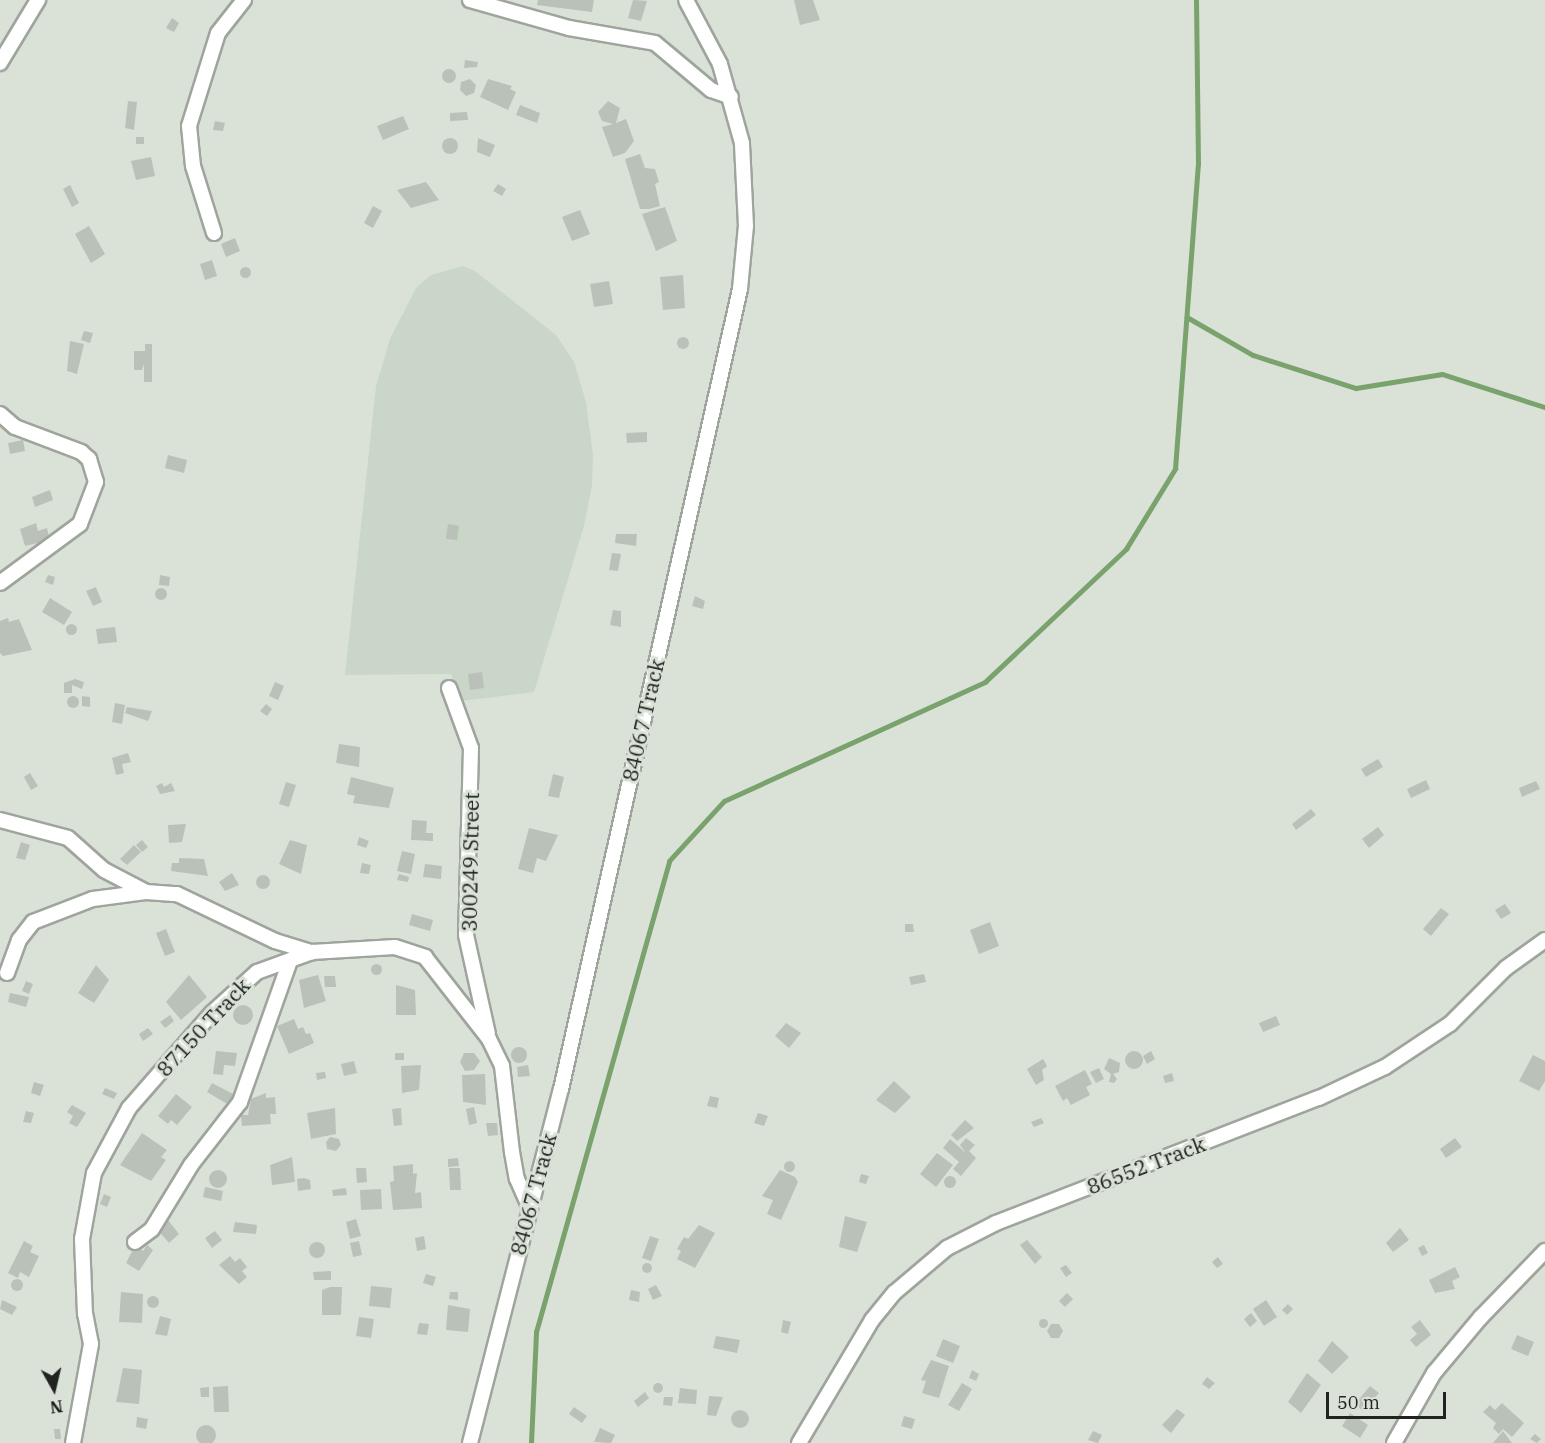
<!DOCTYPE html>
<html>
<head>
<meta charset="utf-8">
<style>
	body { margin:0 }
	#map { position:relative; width:1545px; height:1443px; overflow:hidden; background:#dae2d8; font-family:"IBM Plex Serif",serif }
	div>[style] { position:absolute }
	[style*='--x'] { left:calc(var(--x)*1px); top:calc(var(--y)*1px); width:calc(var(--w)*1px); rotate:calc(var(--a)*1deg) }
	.built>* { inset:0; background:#cad6c7 }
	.stream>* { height:4.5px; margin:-2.25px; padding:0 2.25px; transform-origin:2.25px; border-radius:2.25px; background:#7aa26d }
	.building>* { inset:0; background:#bac1b8 }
	.round { border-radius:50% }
	.roads { filter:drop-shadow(2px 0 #9ea59c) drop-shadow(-2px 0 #9ea59c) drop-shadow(0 2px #9ea59c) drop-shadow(0 -2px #9ea59c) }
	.street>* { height:14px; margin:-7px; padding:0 7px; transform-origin:7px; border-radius:7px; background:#fff }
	span { translate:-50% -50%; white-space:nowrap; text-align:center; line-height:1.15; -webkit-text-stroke:6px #dae2d8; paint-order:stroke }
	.street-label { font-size:21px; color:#202320 }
	.north { position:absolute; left:24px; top:1359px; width:60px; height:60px; -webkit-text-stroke:4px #dae2d8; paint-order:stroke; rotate:172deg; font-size:16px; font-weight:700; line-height:24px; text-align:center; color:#202320 }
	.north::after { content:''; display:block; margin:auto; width:21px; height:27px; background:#202320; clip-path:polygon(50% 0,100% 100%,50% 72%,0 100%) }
	.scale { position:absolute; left:1326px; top:1392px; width:120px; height:27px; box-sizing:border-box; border:3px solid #202320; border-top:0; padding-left:8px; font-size:18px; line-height:21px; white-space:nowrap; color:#202320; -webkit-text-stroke:4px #dae2d8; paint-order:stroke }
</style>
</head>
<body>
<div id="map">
	<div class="built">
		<div style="clip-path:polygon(463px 266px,475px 271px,556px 335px,574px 362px,586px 402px,593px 455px,592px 486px,584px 526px,534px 692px,461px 701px,451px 674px,345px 675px,376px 386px,390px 339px,416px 288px,431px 275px)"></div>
	</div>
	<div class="stream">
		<div style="--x:1187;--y:317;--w:76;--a:29.9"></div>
		<div style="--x:1253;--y:355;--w:108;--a:17.8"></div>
		<div style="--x:1356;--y:388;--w:87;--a:-9.2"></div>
		<div style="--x:1442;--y:374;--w:108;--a:17.8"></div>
		<div style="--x:531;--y:1443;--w:111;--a:-87.4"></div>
		<div style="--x:536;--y:1332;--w:489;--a:-74.2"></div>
		<div style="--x:669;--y:861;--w:81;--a:-47.5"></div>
		<div style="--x:724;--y:801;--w:287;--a:-24.5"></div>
		<div style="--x:985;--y:682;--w:194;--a:-43.3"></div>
		<div style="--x:1126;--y:549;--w:94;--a:-58.5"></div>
		<div style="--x:1175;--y:469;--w:306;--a:-85.7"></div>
		<div style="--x:1198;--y:164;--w:164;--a:-90.7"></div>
	</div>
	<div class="building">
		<div style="clip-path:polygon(538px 0,594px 0,592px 12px,537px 5px)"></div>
		<div style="clip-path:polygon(633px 0,647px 1px,641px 21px,628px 18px)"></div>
		<div style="clip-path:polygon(794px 0,813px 0,820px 20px,800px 25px)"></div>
		<div style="clip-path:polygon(172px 18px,179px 23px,174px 32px,166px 28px)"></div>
		<div style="clip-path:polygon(465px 60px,478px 62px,477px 67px,464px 68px)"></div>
		<div class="round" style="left:442px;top:69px;width:14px;height:14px"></div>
		<div style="clip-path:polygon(470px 79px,476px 85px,474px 93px,466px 96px,460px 90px,461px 82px)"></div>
		<div style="clip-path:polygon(488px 79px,512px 86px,510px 89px,516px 92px,508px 110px,480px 97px)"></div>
		<div style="clip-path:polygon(128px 101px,137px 102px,134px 130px,125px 128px)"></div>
		<div style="clip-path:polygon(608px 101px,620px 108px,616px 123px,626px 119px,634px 141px,625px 153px,613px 157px,602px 127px,613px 124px,602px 121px,598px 112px)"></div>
		<div style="clip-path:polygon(520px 105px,540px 113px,537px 123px,516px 115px)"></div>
		<div style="clip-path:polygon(467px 112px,468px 120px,450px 121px,450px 113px)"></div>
		<div style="clip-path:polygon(403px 116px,409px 129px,383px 140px,377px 126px)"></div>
		<div style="clip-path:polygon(215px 121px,225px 123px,223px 131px,213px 130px)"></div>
		<div style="clip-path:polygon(136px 137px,144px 137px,144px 144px,136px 144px)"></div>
		<div style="clip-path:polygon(478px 138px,495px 145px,490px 157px,477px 152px)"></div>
		<div class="round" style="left:442px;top:138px;width:16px;height:16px"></div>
		<div style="clip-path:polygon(640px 154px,645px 168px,655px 169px,659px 182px,655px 184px,660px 206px,649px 209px,640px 209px,625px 159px)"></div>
		<div style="clip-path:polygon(151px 157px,155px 176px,136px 180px,131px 161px)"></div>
		<div style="clip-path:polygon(426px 182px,439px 200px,411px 208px,397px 190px)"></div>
		<div style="clip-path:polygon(498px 184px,506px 189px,502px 196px,493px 191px)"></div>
		<div style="clip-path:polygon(70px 185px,79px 203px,72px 207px,63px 189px)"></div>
		<div style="clip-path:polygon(373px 206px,382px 211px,373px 228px,364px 223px)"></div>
		<div style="clip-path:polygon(665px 207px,677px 241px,656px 251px,642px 214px)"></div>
		<div style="clip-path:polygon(580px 210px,590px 234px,572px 241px,562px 217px)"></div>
		<div style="clip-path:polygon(89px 226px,105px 254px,91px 263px,75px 234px)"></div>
		<div style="clip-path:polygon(235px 238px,240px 251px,226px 257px,221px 244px)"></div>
		<div style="clip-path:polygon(212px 260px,217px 276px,205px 280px,200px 264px)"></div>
		<div class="round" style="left:239.5px;top:266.5px;width:11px;height:11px"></div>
		<div style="clip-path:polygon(683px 275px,685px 308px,663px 310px,660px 277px)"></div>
		<div style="clip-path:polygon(609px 281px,613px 304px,594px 307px,590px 284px)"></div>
		<div style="clip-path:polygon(84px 331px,93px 333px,90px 343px,81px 340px)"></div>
		<div class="round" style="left:677px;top:337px;width:12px;height:12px"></div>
		<div style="clip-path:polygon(70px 341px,84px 344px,77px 374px,67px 371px)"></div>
		<div style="clip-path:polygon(145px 344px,152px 344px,152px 382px,144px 382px,144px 364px,142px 370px,134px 370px,134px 351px,145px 351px)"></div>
		<div style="clip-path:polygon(647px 432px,647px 442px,627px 443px,626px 433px)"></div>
		<div style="clip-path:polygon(23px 440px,25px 451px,10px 454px,8px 443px)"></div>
		<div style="clip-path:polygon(168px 455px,187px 460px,184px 473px,165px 468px)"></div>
		<div style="clip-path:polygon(50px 490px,53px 500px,35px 507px,32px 497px)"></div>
		<div style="clip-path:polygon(36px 523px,38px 531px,47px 528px,50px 540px,25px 546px,20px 529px)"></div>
		<div style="clip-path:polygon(448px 524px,459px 526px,457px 540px,446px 539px)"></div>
		<div style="clip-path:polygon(616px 534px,637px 534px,636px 546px,615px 543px)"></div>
		<div style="clip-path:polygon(612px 553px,621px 554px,618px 571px,609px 570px)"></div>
		<div style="clip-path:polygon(48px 575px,55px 577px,53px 585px,45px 582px)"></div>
		<div style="clip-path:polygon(160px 575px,170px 577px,169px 586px,159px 585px)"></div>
		<div style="clip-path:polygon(96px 587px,102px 602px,93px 606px,86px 591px)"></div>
		<div class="round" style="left:155px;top:588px;width:12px;height:12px"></div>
		<div style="clip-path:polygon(695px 596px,705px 601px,703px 609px,692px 606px)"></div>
		<div style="clip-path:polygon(50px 598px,72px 612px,64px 625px,42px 612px)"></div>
		<div style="clip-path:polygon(613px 610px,621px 611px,621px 627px,610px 625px)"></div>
		<div style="clip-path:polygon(8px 618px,9px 622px,19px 619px,32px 650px,3px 656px,0 653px,0 621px)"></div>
		<div class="round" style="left:65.5px;top:623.5px;width:11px;height:11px"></div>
		<div style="clip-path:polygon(115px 627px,117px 642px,98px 644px,96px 629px)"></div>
		<div style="clip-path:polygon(482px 672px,484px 688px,470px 690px,468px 674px)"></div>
		<div style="clip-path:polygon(75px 679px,84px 682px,82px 689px,72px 685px,72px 693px,64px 693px,64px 683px)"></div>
		<div style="clip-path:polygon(275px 682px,284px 686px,278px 700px,269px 696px)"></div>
		<div class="round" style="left:67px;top:696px;width:12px;height:12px"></div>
		<div style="clip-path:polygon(82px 696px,90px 697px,90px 707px,82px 706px)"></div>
		<div style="clip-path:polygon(115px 703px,125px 705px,122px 724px,112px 722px)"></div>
		<div style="clip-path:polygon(266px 704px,272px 709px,267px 716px,260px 711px)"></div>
		<div style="clip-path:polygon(127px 707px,152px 711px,148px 721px,125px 713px)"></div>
		<div style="clip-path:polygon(339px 744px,360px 747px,359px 767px,336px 763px)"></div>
		<div style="clip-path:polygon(128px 753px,131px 762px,122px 764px,124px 773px,116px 775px,112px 758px)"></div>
		<div style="clip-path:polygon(1378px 759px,1383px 767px,1366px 777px,1361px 769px)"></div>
		<div style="clip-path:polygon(30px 773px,38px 786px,31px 790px,24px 777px)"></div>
		<div style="clip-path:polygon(553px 774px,564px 777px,559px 798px,548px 796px)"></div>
		<div style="clip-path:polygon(351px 777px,394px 788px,389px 808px,353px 803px,355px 796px,347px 794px)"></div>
		<div style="clip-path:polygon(1426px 780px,1430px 789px,1411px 798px,1407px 789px)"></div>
		<div style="clip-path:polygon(1536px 781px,1540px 789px,1522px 797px,1519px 788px)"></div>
		<div style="clip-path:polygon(286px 782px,296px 785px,289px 807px,279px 804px)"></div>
		<div style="clip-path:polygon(162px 783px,164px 787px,171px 783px,175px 791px,160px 794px,156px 786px)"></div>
		<div style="clip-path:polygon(1311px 809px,1316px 815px,1296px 830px,1292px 824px)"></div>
		<div style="clip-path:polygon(412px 820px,427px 821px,426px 833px,433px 833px,433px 841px,411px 840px)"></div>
		<div style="clip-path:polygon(186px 824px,182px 842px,169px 843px,168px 825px)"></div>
		<div style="clip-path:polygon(1378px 827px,1384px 835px,1369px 848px,1362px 839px)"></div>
		<div style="clip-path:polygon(529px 828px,558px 835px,546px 861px,537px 858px,533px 873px,518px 869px)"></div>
		<div style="clip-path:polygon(359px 837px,369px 841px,366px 848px,357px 845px)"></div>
		<div style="clip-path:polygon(142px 840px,148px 847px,142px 852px,136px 845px)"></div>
		<div style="clip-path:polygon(290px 840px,307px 845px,301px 874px,279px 864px)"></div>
		<div style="clip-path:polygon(21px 842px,30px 845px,25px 860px,16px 858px)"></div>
		<div style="clip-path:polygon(134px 845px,141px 852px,127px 865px,120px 859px)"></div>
		<div style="clip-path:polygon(402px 851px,415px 854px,411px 874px,397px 871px)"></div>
		<div style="clip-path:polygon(179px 858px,204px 859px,208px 876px,171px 871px,172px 863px,179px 863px)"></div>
		<div style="clip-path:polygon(362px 863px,371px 865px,369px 874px,360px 873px)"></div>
		<div style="clip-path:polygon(425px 864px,442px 866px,441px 879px,423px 877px)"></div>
		<div style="clip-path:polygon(232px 873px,239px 885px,225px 891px,219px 882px)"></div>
		<div style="clip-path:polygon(399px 874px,409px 877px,408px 882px,397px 880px)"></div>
		<div class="round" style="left:256px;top:875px;width:14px;height:14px"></div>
		<div style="clip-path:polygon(1505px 904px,1511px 913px,1501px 919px,1495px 910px)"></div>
		<div style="clip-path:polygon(1441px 908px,1449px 914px,1431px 936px,1423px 929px)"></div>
		<div style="clip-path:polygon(412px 914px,433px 920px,430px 931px,409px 925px)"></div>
		<div style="clip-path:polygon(990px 922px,999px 946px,979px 954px,970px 930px)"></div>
		<div style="clip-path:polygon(905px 924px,913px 924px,914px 932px,905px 932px)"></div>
		<div style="clip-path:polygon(166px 929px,175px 952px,165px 956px,156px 933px)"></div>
		<div class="round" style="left:370.5px;top:963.5px;width:11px;height:11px"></div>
		<div style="clip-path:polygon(96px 965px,109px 980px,94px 1003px,78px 993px)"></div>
		<div style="clip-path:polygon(924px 974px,926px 982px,911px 985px,909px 977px)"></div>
		<div style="clip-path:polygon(189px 975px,207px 997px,181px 1020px,166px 1002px)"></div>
		<div style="clip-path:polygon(318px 975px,326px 1001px,304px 1008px,299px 980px)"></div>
		<div style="clip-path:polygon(324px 976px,335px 976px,336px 987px,325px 987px)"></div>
		<div style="clip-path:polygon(26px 981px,33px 984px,29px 994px,22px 991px)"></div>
		<div style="clip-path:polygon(396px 985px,415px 990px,416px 1015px,396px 1015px)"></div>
		<div style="clip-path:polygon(10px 993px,29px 997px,26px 1007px,8px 1002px)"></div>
		<div class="round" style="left:233px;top:1005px;width:20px;height:20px"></div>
		<div style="clip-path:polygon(170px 1015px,174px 1021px,165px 1028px,160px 1022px)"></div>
		<div style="clip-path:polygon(1276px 1016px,1280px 1025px,1263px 1032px,1259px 1023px)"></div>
		<div style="clip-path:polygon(294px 1019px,298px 1029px,303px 1027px,306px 1034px,310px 1033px,314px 1043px,289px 1054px,277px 1026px)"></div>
		<div style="clip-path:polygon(786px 1023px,801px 1033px,789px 1048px,775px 1036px)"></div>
		<div style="clip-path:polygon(148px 1028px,153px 1034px,143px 1041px,139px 1034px)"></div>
		<div class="round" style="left:511px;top:1047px;width:16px;height:16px"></div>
		<div class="round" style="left:1125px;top:1051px;width:18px;height:18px"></div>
		<div style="clip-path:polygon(216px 1051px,237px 1053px,235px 1066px,224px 1065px,223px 1075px,213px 1074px)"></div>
		<div style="clip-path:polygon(1151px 1051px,1155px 1059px,1147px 1064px,1143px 1056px)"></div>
		<div style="clip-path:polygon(395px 1053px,404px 1053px,404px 1060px,395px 1060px)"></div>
		<div style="clip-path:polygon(464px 1053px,474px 1053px,480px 1061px,474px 1070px,465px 1071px,460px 1062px)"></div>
		<div style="clip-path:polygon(1533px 1055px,1545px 1061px,1545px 1081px,1539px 1091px,1519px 1081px)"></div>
		<div style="clip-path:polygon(1109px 1058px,1120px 1063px,1119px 1072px,1113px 1074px,1117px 1079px,1114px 1083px,1109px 1082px,1111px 1074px,1104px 1069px)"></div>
		<div style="clip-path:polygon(1043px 1059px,1047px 1066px,1042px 1070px,1044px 1080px,1036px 1085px,1027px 1069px)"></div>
		<div style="clip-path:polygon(354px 1061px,357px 1073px,344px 1076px,341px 1064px)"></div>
		<div style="clip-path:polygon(421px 1065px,419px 1090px,402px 1093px,401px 1066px)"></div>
		<div style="clip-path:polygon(528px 1065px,530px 1076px,518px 1077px,517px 1067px)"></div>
		<div style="clip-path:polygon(1099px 1068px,1104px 1079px,1096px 1083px,1090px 1072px)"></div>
		<div style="clip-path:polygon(1085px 1070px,1092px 1084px,1086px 1087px,1090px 1095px,1071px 1105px,1067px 1098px,1063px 1101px,1055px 1086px)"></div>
		<div style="clip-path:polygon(325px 1072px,326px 1078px,317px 1080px,316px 1073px)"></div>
		<div style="clip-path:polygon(1172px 1073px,1174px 1081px,1165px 1083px,1163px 1076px)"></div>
		<div style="clip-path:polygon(485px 1074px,486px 1105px,463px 1102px,462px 1075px)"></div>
		<div style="clip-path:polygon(894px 1081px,911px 1097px,895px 1113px,876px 1100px)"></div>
		<div style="clip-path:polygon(34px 1082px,44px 1085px,40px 1096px,31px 1093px)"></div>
		<div style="clip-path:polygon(212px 1083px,235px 1095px,229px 1105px,207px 1092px)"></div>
		<div style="clip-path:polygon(105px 1088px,117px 1093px,114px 1099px,102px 1094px)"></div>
		<div style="clip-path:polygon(266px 1093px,266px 1098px,275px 1097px,276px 1114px,270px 1114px,271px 1124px,242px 1126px,241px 1115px,248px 1115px,251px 1099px)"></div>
		<div style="clip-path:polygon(176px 1094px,192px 1107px,177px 1125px,171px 1120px,168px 1124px,158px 1116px)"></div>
		<div style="clip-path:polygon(710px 1096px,719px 1098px,717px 1108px,707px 1106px)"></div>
		<div style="clip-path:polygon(72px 1105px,86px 1113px,77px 1127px,69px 1123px,73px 1116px,67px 1112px)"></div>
		<div style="clip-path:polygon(474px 1107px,477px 1123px,469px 1125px,466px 1109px)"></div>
		<div style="clip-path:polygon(335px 1108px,336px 1134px,311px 1139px,307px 1113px)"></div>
		<div style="clip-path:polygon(401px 1108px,402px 1125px,394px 1126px,392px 1109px)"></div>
		<div style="clip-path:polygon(26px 1111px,34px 1113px,31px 1123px,23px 1122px)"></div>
		<div style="clip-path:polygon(758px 1113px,768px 1116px,764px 1126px,754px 1123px)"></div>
		<div style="clip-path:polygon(1041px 1118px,1044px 1123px,1034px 1127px,1031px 1122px)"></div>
		<div style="clip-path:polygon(965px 1120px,974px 1128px,957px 1141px,951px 1135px)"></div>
		<div style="clip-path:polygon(486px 1123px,497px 1123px,498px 1135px,488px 1136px)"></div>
		<div style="clip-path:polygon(142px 1133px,167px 1150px,161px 1157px,166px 1160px,151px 1181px,120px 1165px)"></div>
		<div style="clip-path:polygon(330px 1137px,339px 1139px,341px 1145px,336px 1151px,327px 1149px,326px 1142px)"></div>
		<div style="clip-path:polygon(966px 1138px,975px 1145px,969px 1151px,976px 1158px,961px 1176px,953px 1169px,959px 1162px,943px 1148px,950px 1139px,966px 1153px,960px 1145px)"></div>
		<div style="clip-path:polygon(1455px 1138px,1462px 1147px,1446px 1158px,1440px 1149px)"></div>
		<div style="clip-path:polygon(937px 1153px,953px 1165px,936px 1187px,920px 1174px)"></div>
		<div style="clip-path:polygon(292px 1157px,295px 1182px,272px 1185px,270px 1165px)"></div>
		<div style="clip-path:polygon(458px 1158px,459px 1166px,448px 1167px,448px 1159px)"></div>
		<div class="round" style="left:783.5px;top:1160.5px;width:11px;height:11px"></div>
		<div style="clip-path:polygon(413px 1164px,413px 1174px,417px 1173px,415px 1193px,421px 1192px,422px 1208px,393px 1210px,390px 1182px,394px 1181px,393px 1166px)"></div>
		<div style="clip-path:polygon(356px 1168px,366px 1168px,367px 1182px,357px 1183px)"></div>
		<div style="clip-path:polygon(449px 1168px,460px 1168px,461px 1190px,450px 1190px)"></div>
		<div style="clip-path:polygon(780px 1170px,795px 1177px,798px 1182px,781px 1220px,767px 1214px,773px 1200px,762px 1196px)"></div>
		<div class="round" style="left:209px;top:1170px;width:18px;height:18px"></div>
		<div style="clip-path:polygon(861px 1174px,869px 1176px,866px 1184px,859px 1182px)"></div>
		<div class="round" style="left:944px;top:1176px;width:12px;height:12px"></div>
		<div style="clip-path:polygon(304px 1178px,310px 1180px,311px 1189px,298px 1191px,297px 1179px)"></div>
		<div style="clip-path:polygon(205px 1187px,223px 1191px,221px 1201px,203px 1197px)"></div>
		<div style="clip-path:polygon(346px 1188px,347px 1195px,333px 1196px,332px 1190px)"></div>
		<div style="clip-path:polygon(381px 1189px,382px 1209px,361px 1210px,360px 1190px)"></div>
		<div style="clip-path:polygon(104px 1194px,111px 1197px,107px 1207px,100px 1204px)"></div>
		<div style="clip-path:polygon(845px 1216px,867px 1222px,857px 1252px,839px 1247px)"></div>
		<div style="clip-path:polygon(167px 1219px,179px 1234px,169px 1243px,156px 1228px)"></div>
		<div style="clip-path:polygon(356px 1219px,361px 1236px,350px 1239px,346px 1222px)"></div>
		<div style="clip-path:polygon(235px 1222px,257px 1225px,256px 1234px,233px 1232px)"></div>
		<div style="clip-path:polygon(699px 1225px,715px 1233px,695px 1268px,677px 1259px,681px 1251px,677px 1249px,684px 1237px,688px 1239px)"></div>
		<div style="clip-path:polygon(1400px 1228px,1409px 1240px,1393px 1252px,1386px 1243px)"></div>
		<div style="clip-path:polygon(215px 1231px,222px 1240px,212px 1248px,205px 1238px)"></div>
		<div style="clip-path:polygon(424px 1236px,426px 1249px,417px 1251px,415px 1238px)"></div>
		<div style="clip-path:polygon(650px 1236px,659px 1239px,651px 1261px,642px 1258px)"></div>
		<div style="clip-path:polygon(1027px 1240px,1042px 1257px,1035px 1264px,1020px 1245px)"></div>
		<div style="clip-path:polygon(24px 1241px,33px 1246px,30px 1252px,39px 1256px,29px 1277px,20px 1272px,18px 1278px,8px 1273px)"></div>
		<div style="clip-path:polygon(359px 1241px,362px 1255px,353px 1257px,350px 1243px)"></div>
		<div class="round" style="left:309px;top:1242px;width:16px;height:16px"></div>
		<div style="clip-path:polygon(147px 1245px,153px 1250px,139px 1271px,126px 1263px,135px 1246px,143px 1251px)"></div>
		<div style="clip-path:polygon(1424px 1245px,1428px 1253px,1422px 1256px,1418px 1248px)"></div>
		<div style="clip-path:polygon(230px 1256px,235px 1262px,240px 1258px,247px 1267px,242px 1271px,247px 1277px,239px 1284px,219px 1265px)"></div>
		<div style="clip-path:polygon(1218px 1257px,1223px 1264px,1217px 1268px,1212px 1262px)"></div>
		<div class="round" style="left:642px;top:1263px;width:10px;height:10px"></div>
		<div style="clip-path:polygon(1066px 1265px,1072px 1273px,1066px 1277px,1060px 1268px)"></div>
		<div style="clip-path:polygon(1455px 1267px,1460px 1277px,1452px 1281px,1455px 1289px,1435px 1293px,1429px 1280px)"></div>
		<div style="clip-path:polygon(331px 1271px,331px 1280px,314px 1280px,313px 1272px)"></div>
		<div style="clip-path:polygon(426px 1274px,436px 1277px,433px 1286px,423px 1283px)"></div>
		<div class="round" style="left:11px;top:1279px;width:12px;height:12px"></div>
		<div style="clip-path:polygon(656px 1285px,662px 1296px,653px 1300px,648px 1289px)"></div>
		<div style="clip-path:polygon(371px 1286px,392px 1288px,390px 1308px,369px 1306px)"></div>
		<div style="clip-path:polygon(330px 1287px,342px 1287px,341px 1315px,322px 1315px,322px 1290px)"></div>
		<div style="clip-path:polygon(631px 1290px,640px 1292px,639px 1302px,629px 1300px)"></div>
		<div style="clip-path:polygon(121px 1292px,143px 1294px,142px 1323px,119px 1322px)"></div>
		<div style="clip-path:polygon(450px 1292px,458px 1292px,458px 1300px,449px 1299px)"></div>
		<div style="clip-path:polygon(1067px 1293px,1073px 1299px,1065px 1307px,1059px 1301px)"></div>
		<div class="round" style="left:147px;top:1296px;width:12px;height:12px"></div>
		<div style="clip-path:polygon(2px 1300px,17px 1307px,12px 1315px,0 1309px)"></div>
		<div style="clip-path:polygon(1266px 1300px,1277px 1317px,1264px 1326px,1253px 1309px)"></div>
		<div style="clip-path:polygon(1288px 1304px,1293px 1309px,1287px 1315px,1282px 1310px)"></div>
		<div style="clip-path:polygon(448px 1305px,470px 1309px,468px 1332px,446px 1330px)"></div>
		<div style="clip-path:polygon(1251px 1313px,1257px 1321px,1250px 1327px,1244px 1319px)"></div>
		<div style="clip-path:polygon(160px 1316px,171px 1319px,167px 1336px,155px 1334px)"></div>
		<div style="clip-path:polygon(359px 1317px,374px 1319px,371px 1338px,356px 1336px)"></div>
		<div class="round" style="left:1038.5px;top:1318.5px;width:9px;height:9px"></div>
		<div style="clip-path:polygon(783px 1320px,791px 1322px,788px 1334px,781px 1332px)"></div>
		<div style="clip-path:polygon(1420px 1320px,1431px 1335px,1416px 1347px,1410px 1340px,1417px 1334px,1411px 1327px)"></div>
		<div style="clip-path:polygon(419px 1323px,429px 1324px,427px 1335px,417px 1334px)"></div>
		<div style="clip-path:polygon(1051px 1324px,1059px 1324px,1063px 1331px,1059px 1338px,1051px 1338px,1047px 1331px)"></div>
		<div style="clip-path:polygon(1517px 1335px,1534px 1342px,1528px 1356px,1511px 1349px)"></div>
		<div style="clip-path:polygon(716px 1336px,740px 1340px,737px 1353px,713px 1348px)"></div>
		<div style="clip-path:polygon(943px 1339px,960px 1346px,953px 1363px,936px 1356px)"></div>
		<div style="clip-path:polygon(1332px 1341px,1349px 1357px,1332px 1374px,1318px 1361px)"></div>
		<div style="clip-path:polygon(931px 1360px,949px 1366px,939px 1398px,922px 1393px,926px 1381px,921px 1380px)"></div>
		<div style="clip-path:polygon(123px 1368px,142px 1370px,139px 1404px,116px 1402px)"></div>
		<div style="clip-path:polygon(972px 1370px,979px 1374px,976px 1381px,969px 1378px)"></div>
		<div style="clip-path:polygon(1307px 1373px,1321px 1385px,1301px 1413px,1288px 1402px)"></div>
		<div style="clip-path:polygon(1207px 1377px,1215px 1383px,1209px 1389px,1202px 1384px)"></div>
		<div style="clip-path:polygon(962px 1383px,972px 1389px,959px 1411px,948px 1405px)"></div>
		<div class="round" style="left:653px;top:1383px;width:10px;height:10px"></div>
		<div style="clip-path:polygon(228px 1386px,229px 1412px,214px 1412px,213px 1387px)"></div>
		<div style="clip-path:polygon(1370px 1386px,1379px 1393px,1363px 1411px,1355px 1404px)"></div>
		<div style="clip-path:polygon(209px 1387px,209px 1397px,201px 1397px,200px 1388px)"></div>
		<div style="clip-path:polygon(680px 1388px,697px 1390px,696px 1404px,678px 1403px)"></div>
		<div style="clip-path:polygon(645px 1392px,649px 1398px,638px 1407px,634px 1401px)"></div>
		<div style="clip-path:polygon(709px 1396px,723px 1397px,716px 1416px,707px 1415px)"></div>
		<div style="clip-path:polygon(664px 1397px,673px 1397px,672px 1406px,663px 1405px)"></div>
		<div style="clip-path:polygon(1502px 1403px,1524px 1423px,1512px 1437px,1503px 1429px,1499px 1434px,1493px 1428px,1496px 1423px,1483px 1412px,1490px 1405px,1495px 1410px)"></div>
		<div style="clip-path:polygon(574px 1407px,587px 1416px,582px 1423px,569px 1414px)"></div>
		<div style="clip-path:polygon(1177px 1409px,1185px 1415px,1171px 1433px,1162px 1425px)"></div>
		<div class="round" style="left:731px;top:1410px;width:18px;height:18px"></div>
		<div style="clip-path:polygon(1350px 1413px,1368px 1425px,1360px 1438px,1342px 1426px)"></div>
		<div style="clip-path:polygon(904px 1416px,915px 1419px,912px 1429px,901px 1426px)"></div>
		<div style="clip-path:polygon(137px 1417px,148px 1419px,146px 1429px,136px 1427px)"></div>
		<div class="round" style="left:196px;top:1425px;width:20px;height:20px"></div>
		<div style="clip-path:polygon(600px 1428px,615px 1435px,611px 1443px,594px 1442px)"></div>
		<div style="clip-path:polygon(54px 1429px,60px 1429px,61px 1439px,55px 1439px)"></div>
		<div style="clip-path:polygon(1093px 1431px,1102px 1435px,1098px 1443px,1088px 1440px)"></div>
		<div style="clip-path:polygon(1503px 1431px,1512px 1443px,1493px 1443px)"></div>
		<div style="clip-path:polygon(1535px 1434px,1541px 1439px,1537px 1443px,1530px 1439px)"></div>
	</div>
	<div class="roads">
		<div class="street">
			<div style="--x:470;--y:0;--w:103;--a:15.8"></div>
			<div style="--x:569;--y:28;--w:87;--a:9.9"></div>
			<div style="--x:655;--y:43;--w:73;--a:40"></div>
			<div style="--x:711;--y:90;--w:21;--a:19"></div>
			<div style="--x:0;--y:63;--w:74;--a:-58.9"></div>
			<div style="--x:214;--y:233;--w:70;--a:-107.4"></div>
			<div style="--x:193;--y:166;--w:40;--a:-95.7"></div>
			<div style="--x:189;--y:126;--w:97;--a:-72.7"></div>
			<div style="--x:218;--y:33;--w:42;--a:-51.8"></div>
			<div style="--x:0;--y:414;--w:20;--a:41"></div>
			<div style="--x:15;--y:427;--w:71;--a:20.7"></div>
			<div style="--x:81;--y:452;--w:11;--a:41"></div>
			<div style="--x:89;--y:459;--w:24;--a:73"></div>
			<div style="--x:96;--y:482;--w:45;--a:110.9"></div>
			<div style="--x:80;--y:524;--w:99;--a:143.6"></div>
			<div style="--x:449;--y:688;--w:64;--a:69.9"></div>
			<div style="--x:471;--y:748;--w:187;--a:91.5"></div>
			<div style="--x:466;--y:935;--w:101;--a:77.5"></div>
			<div style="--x:0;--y:820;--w:70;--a:14.8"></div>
			<div style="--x:68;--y:838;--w:48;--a:41.6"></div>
			<div style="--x:104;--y:870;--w:47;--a:27.6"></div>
			<div style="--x:7;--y:973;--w:35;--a:-70"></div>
			<div style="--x:19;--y:940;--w:23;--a:-52"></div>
			<div style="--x:33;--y:922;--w:64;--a:-21"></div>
			<div style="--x:93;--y:899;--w:53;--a:-7.5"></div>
			<div style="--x:146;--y:892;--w:31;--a:4"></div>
			<div style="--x:177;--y:894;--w:109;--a:25.6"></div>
			<div style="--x:275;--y:941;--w:39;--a:17"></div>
			<div style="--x:135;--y:1242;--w:21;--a:-37"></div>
			<div style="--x:152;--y:1229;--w:75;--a:-58.6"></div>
			<div style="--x:191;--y:1165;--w:80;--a:-52.1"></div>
			<div style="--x:240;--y:1102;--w:150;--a:-70.5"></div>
			<div style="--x:73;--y:1443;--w:101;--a:-79.7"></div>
			<div style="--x:91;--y:1344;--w:31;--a:-101"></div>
			<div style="--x:85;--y:1314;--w:75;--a:-92.3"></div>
			<div style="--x:82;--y:1239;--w:67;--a:-79.7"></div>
			<div style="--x:94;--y:1173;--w:74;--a:-61.7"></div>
			<div style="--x:129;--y:1108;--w:126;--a:-48.9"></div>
			<div style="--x:212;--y:1013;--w:61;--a:-42.3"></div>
			<div style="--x:257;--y:972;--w:59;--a:-20"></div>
			<div style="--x:312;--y:952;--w:83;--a:-3.4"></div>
			<div style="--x:395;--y:947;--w:32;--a:18"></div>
			<div style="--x:425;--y:957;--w:104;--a:52"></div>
			<div style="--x:489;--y:1039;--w:30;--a:64"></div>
			<div style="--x:502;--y:1066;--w:87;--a:83.4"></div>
			<div style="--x:512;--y:1152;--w:27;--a:80"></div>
			<div style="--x:517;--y:1179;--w:30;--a:66"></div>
			<div style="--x:470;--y:1443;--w:366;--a:-75.6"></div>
			<div style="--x:561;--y:1089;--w:820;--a:-77.39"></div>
			<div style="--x:740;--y:289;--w:63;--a:-84.6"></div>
			<div style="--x:746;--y:226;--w:83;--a:-92.8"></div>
			<div style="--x:742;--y:143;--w:82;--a:-105.6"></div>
			<div style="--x:720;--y:64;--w:72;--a:-118"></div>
			<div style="--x:799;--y:1443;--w:143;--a:-59.3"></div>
			<div style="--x:872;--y:1320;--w:35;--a:-51"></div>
			<div style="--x:894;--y:1293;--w:70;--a:-40.3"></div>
			<div style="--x:947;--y:1248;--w:55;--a:-27"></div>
			<div style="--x:996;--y:1223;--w:346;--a:-21.2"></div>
			<div style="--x:1319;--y:1098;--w:73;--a:-25.2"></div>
			<div style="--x:1385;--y:1067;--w:78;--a:-33.5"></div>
			<div style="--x:1450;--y:1024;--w:79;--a:-45"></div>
			<div style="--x:1506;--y:968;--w:48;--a:-35.7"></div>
			<div style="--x:1394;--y:1443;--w:81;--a:-60.3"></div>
			<div style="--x:1434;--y:1373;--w:73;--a:-50"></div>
			<div style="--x:1481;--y:1317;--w:92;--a:-45.9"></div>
		</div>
	</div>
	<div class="street-label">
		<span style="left:643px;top:720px;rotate:-77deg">84067 Track</span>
		<span style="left:470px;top:862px;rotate:-89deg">300249 Street</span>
		<span style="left:203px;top:1027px;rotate:-47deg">87150 Track</span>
		<span style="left:1146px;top:1165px;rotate:-21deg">86552 Track</span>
		<span style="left:533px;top:1194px;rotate:-75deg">84067 Track</span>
	</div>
	<div class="north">N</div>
	<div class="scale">50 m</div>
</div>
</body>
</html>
